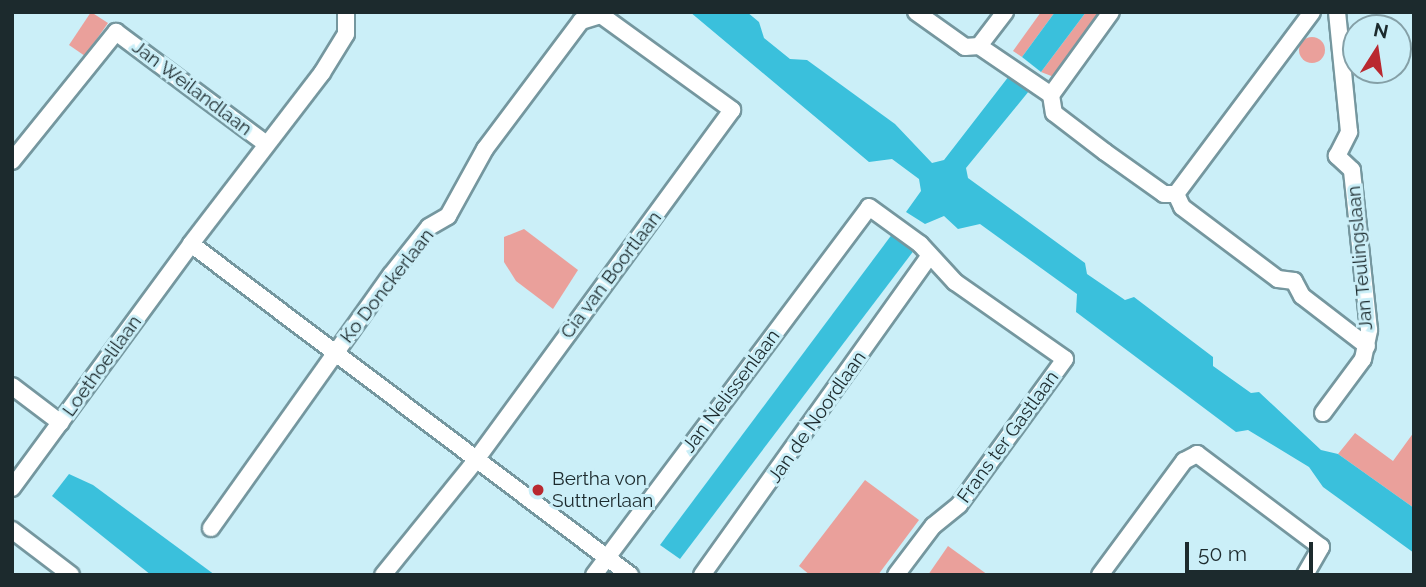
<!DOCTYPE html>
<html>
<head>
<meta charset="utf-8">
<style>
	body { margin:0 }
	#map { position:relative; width:1426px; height:587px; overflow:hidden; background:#cbeff8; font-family:Raleway,sans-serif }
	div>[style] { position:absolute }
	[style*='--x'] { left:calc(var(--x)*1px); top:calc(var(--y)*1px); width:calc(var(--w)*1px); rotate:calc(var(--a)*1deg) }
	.green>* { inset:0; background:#eaa09b }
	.round { border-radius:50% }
	.water>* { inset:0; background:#3ac0dc }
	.roads { filter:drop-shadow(2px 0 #75979f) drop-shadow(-2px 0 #75979f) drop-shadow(0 2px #75979f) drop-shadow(0 -2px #75979f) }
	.street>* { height:16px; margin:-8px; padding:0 8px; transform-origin:8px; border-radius:8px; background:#fff }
	.dots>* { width:19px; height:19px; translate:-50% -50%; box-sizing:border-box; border:4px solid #cbeff8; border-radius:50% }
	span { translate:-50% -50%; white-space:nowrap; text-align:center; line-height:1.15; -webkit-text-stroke:6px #cbeff8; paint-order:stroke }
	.street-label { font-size:19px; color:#1c2a2d }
	.poi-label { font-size:19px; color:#1c2a2d }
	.left { translate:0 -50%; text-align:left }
	.frame { position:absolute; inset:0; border:14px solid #1c2a2d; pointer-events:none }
	.north { position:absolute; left:1342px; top:14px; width:70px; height:70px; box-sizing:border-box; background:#cbeff8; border:2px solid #85a0a7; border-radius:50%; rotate:12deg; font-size:19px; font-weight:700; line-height:28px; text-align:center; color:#1c2a2d }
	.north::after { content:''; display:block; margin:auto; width:24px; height:32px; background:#b92930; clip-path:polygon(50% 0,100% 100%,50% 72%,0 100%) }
	.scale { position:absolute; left:1185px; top:542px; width:128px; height:32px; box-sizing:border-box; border:4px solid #1c2a2d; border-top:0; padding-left:9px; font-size:21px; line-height:24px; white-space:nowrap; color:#1c2a2d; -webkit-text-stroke:5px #cbeff8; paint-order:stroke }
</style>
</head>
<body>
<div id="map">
	<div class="green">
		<div style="clip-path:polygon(91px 12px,108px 23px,85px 56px,69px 45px)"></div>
		<div style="clip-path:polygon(1041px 12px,1055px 12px,1022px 57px,1013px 51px)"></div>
		<div style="clip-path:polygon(1086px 12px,1102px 12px,1054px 77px,1041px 72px)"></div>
		<div class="round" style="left:1299px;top:37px;width:26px;height:26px"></div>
		<div style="clip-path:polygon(524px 229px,578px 270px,553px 309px,516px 281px,504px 262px,504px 237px)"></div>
		<div style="clip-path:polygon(1414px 432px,1414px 508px,1338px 454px,1355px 433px,1393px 461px)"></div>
		<div style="clip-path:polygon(865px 480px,919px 520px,878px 575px,810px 575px,799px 566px)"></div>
		<div style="clip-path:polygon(948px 546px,988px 575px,928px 575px)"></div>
	</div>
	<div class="water">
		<div style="clip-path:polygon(690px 12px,747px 12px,759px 22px,764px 38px,790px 59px,807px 60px,895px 124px,932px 163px,944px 160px,1009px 76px,1029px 91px,966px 168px,968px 178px,1085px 263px,1087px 274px,1125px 300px,1134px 297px,1213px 357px,1213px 366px,1251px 393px,1259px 392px,1321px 450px,1338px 454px,1414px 508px,1414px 553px,1323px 487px,1309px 467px,1248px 430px,1236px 432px,1076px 312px,1077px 294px,980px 224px,958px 229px,944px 216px,925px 224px,906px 212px,921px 191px,919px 179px,892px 159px,869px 162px)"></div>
		<div style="clip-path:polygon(1055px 12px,1086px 12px,1041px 72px,1022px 57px)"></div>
		<div style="clip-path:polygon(893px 233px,915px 249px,680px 559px,660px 545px)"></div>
		<div style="clip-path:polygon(69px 474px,93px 485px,215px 575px,151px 575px,52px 496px)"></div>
	</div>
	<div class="roads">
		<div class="street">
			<div style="--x:346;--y:12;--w:22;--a:90"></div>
			<div style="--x:346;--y:34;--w:46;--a:121.6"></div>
			<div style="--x:322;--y:73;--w:215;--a:127.5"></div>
			<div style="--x:191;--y:244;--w:550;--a:37.02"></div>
			<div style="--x:916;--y:12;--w:60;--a:35.5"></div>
			<div style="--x:965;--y:47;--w:14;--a:-4"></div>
			<div style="--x:979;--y:46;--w:87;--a:34.2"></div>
			<div style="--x:1051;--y:95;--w:18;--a:81"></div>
			<div style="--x:1054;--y:113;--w:64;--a:37.4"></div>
			<div style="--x:1105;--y:152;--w:72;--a:35.4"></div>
			<div style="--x:1164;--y:194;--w:12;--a:0"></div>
			<div style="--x:1176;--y:194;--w:14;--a:65"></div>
			<div style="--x:1182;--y:207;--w:120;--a:36.9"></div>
			<div style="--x:1278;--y:279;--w:16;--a:7"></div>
			<div style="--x:1294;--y:281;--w:17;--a:62"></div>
			<div style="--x:1302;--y:296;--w:82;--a:37.6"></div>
			<div style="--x:979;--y:46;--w:43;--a:-52.6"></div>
			<div style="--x:1051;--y:95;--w:102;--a:-54.1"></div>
			<div style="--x:12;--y:161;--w:166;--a:-51.1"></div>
			<div style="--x:116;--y:32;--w:187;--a:36.7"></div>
			<div style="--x:1176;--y:194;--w:227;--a:-53.2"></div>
			<div style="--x:12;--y:386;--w:61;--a:37.1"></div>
			<div style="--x:1323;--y:413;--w:67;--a:-53.5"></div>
			<div style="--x:1363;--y:359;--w:30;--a:-78"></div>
			<div style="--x:1369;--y:330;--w:161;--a:-96.1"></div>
			<div style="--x:1352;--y:170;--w:21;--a:-137"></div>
			<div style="--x:1337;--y:156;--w:27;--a:-63"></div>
			<div style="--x:1349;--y:132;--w:121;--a:-95.7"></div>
			<div style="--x:12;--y:488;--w:303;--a:-53.7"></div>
			<div style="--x:211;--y:528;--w:310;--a:-54.6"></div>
			<div style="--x:391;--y:275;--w:61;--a:-51.6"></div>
			<div style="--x:429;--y:227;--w:22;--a:-30"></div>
			<div style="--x:448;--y:216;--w:77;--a:-61.1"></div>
			<div style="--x:485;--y:149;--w:160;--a:-53.1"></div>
			<div style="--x:581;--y:21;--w:21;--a:-17"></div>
			<div style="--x:601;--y:15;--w:162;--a:35.9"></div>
			<div style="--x:732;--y:110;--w:432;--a:126.2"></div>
			<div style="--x:477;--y:459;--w:149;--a:129"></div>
			<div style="--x:12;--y:530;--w:74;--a:37.3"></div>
			<div style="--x:594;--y:575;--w:459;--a:-53.2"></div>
			<div style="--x:869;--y:207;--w:63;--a:36"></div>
			<div style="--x:920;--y:244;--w:52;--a:47.4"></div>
			<div style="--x:955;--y:282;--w:134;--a:35"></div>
			<div style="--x:1065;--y:359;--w:180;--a:126"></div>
			<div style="--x:959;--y:505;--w:33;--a:141"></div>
			<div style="--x:933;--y:526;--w:61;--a:127.1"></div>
			<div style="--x:702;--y:575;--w:391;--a:-54.5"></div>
			<div style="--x:1100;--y:575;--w:142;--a:-53.6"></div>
			<div style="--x:1184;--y:461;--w:15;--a:-28"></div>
			<div style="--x:1197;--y:454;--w:155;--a:36.9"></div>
			<div style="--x:1321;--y:547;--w:32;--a:120"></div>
		</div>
	</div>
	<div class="dots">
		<div style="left:538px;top:490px;background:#b92930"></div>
	</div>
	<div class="street-label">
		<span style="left:192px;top:88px;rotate:37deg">Jan Weilandlaan</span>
		<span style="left:1360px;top:258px;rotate:-95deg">Jan Teulingslaan</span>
		<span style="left:611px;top:275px;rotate:-53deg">Cia van Boortlaan</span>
		<span style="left:387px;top:286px;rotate:-52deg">Ko Donckerlaan</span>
		<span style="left:102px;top:366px;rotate:-54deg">Loethoelilaan</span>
		<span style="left:731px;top:391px;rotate:-53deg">Jan Nelissenlaan</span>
		<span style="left:817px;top:417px;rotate:-55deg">Jan de Noordlaan</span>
		<span style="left:1008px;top:437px;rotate:-54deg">Frans ter Gastlaan</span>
	</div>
	<div class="poi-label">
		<span class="left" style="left:552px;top:490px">Bertha von<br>Suttnerlaan</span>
	</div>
	<div class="frame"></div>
	<div class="north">N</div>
	<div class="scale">50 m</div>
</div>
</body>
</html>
